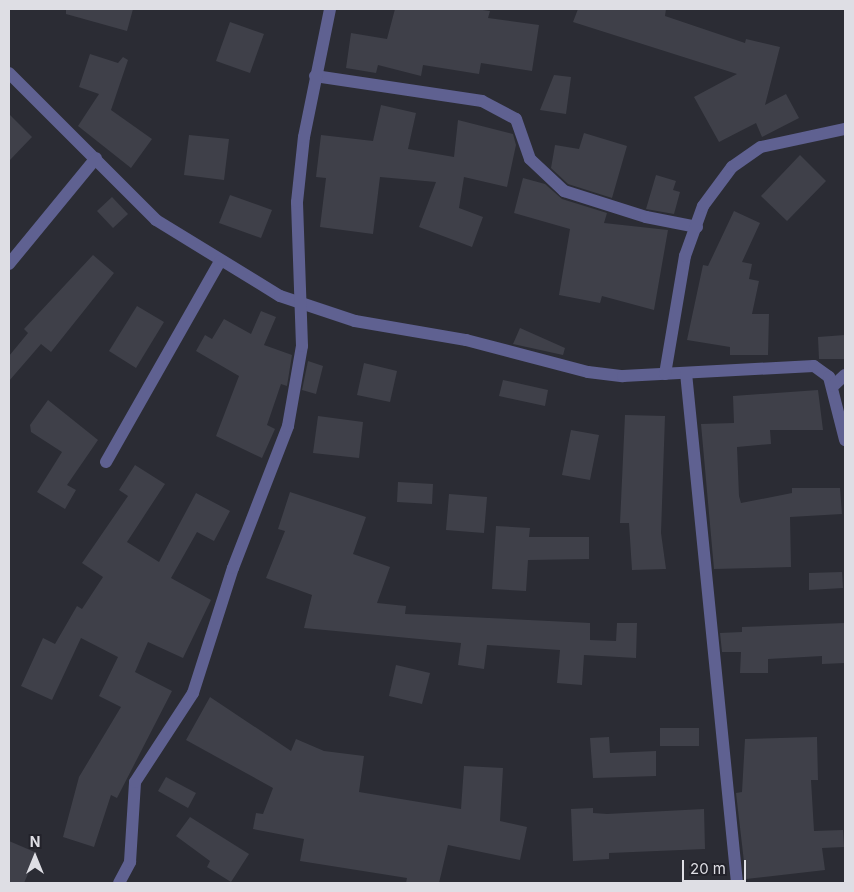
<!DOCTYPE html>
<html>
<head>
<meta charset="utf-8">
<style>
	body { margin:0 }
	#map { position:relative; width:854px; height:892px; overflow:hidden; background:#2b2c34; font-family:Inter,sans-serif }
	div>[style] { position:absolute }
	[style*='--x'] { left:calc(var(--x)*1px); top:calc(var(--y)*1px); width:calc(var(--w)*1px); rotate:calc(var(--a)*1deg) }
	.building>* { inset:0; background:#3f4049 }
	.minor>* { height:12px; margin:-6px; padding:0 6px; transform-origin:6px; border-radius:6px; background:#5f6191 }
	span { translate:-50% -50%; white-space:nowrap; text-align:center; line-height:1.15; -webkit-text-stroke:4px #22222a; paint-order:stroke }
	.frame { position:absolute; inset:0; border:10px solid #dedee4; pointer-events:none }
	.north { position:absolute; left:10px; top:832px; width:50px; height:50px; -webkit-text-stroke:4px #22222a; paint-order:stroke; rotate:0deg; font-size:14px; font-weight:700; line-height:20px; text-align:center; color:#dedee4 }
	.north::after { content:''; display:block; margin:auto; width:18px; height:22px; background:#dedee4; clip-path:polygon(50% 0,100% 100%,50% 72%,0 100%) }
	.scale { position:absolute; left:682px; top:860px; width:64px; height:22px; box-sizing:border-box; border:2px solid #dedee4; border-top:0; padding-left:6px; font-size:15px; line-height:18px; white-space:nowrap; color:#dedee4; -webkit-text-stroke:4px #22222a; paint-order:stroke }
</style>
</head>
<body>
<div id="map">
	<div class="building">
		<div style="clip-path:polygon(66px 9px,133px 9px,127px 31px,66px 14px)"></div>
		<div style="clip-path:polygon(395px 9px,475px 9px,490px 11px,488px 18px,539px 25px,532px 71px,481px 63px,479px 74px,423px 65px,421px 76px,378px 65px,376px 73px,346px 68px,351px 33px,387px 39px)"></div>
		<div style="clip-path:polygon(578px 9px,666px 9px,665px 16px,745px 43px,746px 39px,780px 47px,765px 105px,786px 94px,799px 118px,762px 137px,756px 123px,719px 142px,694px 97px,737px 74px,573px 22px)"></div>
		<div style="clip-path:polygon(230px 22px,264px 34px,250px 73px,216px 61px)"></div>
		<div style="clip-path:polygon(90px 54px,118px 63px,123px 57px,128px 60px,111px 110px,152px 139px,131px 168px,78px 126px,99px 94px,79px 87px)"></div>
		<div style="clip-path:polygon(554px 75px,571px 77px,566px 114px,540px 110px)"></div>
		<div style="clip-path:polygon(381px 105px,416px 113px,408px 149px,454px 157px,458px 120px,513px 134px,516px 145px,507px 187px,464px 177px,459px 208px,483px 217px,472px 247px,419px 227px,436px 182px,380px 177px,373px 234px,320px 227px,326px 178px,316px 177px,321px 135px,373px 141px)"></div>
		<div style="clip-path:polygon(9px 114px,32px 137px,9px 161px)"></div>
		<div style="clip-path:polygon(584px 133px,627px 146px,612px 198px,568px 184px,551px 168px,555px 145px,579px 149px)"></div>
		<div style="clip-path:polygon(189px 135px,229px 139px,224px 180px,184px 175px)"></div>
		<div style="clip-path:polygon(800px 155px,826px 181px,787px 221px,761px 196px)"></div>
		<div style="clip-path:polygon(656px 175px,676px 181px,673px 190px,680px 192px,674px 214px,646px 209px)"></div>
		<div style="clip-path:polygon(523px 178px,545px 184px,562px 199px,607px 213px,604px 223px,668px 230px,654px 310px,602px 296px,600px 303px,559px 295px,570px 229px,514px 213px)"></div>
		<div style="clip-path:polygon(230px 195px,272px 210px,261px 238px,219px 223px)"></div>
		<div style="clip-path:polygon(112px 197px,128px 214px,113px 228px,97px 211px)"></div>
		<div style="clip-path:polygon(734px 211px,760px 223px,742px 262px,752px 264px,749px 279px,759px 281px,752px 314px,769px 314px,768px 355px,730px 355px,730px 347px,687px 340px,703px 265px,708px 266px)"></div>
		<div style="clip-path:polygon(93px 255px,114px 273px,51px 352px,41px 344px,9px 381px,9px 356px,28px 333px,24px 329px)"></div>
		<div style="clip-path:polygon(137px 306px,164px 322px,136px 368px,109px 351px)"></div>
		<div style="clip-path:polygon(261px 311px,276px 317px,264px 345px,292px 355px,287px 386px,281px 384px,267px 425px,275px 429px,262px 458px,216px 436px,239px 376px,196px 351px,205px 335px,212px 339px,224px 319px,251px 334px)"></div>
		<div style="clip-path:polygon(520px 328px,565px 348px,563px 355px,513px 344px)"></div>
		<div style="clip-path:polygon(845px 335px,845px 359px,819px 359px,818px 337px)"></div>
		<div style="clip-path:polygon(308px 361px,323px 366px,316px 394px,302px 390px)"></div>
		<div style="clip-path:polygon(364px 363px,397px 371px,390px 402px,357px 395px)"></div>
		<div style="clip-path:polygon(503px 380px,548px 390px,545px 406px,499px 396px)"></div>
		<div style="clip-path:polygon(818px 390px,823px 430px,770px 430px,771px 444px,737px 447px,739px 496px,741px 503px,792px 493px,792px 488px,840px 488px,842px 514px,790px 517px,791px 567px,714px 569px,701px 424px,734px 423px,733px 396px)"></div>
		<div style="clip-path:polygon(48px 400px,98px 440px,67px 485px,76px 490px,65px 509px,37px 492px,62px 452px,31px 432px,30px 425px)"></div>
		<div style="clip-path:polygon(625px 415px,665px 416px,661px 533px,666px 569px,632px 570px,629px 523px,620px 523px)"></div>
		<div style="clip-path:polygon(318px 416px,363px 422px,359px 458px,313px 453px)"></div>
		<div style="clip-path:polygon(571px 430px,599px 435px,590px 480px,562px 475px)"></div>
		<div style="clip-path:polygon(135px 465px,165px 484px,127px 542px,159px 562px,196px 493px,230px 511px,214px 541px,197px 532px,171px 578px,211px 600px,183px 658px,148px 642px,135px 672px,172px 691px,117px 798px,111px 795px,94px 847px,63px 837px,79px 777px,121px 707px,99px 696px,118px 657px,81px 638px,52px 700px,21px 686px,43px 638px,55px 644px,77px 606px,82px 609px,103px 577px,82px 563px,128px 496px,119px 490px)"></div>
		<div style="clip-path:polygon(398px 482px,433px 484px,432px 504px,397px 502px)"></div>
		<div style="clip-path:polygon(290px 492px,366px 517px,353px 554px,390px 567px,377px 603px,406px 606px,405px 614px,590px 623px,590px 640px,616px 641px,617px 623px,637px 623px,636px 658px,584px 655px,582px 685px,557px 683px,560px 650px,487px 645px,484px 669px,458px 665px,461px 643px,304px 628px,312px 595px,266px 578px,285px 531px,278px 529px)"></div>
		<div style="clip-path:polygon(449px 494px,487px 497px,484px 533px,446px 530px)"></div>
		<div style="clip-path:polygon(496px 526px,530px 528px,529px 537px,589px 537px,589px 559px,528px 560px,526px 591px,492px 589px)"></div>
		<div style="clip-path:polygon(842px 572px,843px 588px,809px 590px,809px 573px)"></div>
		<div style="clip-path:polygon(845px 623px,845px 663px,822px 664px,822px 656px,768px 659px,768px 673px,740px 673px,741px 652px,722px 652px,720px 633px,742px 632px,742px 627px)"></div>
		<div style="clip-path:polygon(396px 665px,430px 673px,422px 704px,389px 696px)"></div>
		<div style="clip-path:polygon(210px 697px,291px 751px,296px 739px,324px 751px,364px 756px,359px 792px,461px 809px,464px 766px,503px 768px,500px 821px,527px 827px,520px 860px,448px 845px,439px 883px,406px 883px,407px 878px,300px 861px,304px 839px,253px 829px,256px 813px,263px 814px,273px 788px,186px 740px)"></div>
		<div style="clip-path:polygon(660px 728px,699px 728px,699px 746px,660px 746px)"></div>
		<div style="clip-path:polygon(609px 737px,610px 753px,656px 751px,656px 776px,593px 778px,590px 738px)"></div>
		<div style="clip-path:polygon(817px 737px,818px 780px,811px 780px,814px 831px,843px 830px,844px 847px,822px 848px,825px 870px,746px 879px,736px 793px,742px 792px,745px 739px)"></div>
		<div style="clip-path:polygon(166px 777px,196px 793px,188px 808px,158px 791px)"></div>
		<div style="clip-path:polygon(593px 808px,593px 813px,607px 814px,704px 809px,705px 849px,609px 853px,609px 859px,573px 861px,571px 809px)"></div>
		<div style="clip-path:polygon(190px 817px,249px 854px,231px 882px,207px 867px,210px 861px,176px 836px)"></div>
		<div style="clip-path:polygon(9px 841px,37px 853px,24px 883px,9px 883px)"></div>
	</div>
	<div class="minor">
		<div style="--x:9;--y:73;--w:208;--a:45"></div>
		<div style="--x:156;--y:220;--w:145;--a:31.5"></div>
		<div style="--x:280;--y:296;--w:79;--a:18.4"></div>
		<div style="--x:355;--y:321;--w:113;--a:9.7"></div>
		<div style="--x:466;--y:340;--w:126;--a:14.7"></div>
		<div style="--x:588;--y:372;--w:35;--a:7"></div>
		<div style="--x:623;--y:376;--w:191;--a:-3"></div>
		<div style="--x:814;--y:366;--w:19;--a:36"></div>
		<div style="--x:829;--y:377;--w:65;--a:75.7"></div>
		<div style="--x:315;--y:76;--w:169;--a:8.5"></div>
		<div style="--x:482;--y:101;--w:38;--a:28"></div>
		<div style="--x:516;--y:119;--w:42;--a:70.7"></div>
		<div style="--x:530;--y:159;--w:47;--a:43.3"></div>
		<div style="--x:564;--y:191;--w:86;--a:17.6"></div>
		<div style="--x:646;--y:217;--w:52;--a:11.1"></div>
		<div style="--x:9;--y:264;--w:137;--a:-50.6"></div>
		<div style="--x:686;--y:373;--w:513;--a:84.29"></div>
		<div style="--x:665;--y:374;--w:120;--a:-80.4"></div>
		<div style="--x:685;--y:256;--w:53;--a:-70.2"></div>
		<div style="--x:703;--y:206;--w:49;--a:-53.4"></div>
		<div style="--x:732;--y:167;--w:35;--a:-35"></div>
		<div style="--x:761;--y:147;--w:86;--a:-12.1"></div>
		<div style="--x:833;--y:386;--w:16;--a:-43"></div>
		<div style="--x:106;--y:462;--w:231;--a:-60.4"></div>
		<div style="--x:119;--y:883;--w:24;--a:-62"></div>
		<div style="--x:130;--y:862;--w:80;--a:-86.4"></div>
		<div style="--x:135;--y:782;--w:106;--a:-56.9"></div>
		<div style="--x:193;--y:693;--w:131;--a:-72.3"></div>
		<div style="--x:233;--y:568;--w:152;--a:-68.8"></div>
		<div style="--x:288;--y:426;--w:81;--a:-80.1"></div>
		<div style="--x:302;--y:346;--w:144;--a:-92"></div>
		<div style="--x:297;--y:202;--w:65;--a:-83.9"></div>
		<div style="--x:304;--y:137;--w:131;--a:-78.5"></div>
	</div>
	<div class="frame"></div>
	<div class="north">N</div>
	<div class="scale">20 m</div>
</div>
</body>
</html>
